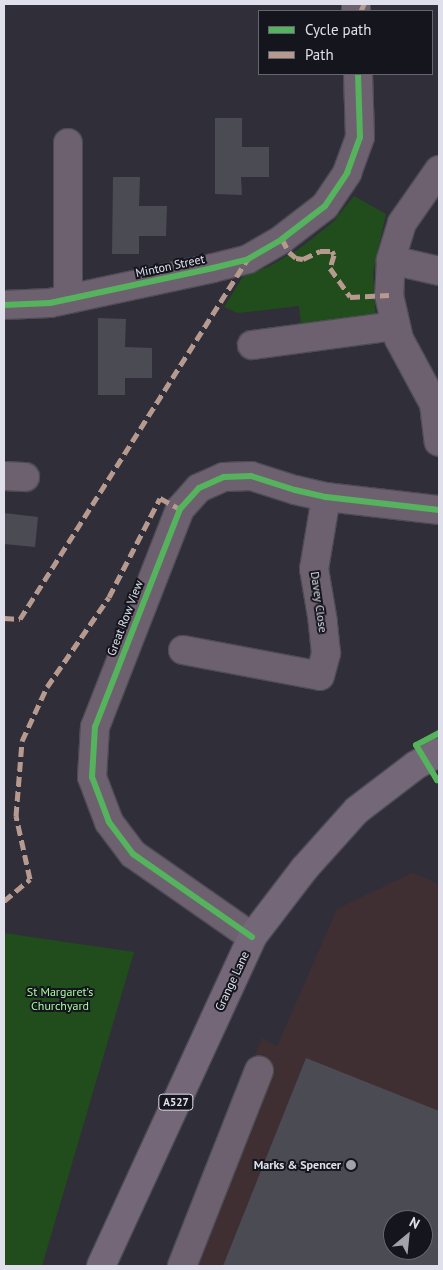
<!DOCTYPE html>
<html>
<head>
<meta charset="utf-8">
<style>
	body { margin:0 }
	#map { position:relative; width:443px; height:1270px; overflow:hidden; background:#302f39; font-family:"PT Sans",sans-serif }
	div>[style] { position:absolute }
	[style*='--x'] { left:calc(var(--x)*1px); top:calc(var(--y)*1px); width:calc(var(--w)*1px); rotate:calc(var(--a)*1deg) }
	.commercial>* { inset:0; background:#402f32 }
	.green>* { inset:0; background:#214c1c }
	.building>* { inset:0; background:#4b4b53 }
	.roads { filter:drop-shadow(1px 0 #4d4c55) drop-shadow(-1px 0 #4d4c55) drop-shadow(0 1px #4d4c55) drop-shadow(0 -1px #4d4c55) }
	.minor>* { height:28px; margin:-14px; padding:0 14px; transform-origin:14px; border-radius:14px; background:#6d616f }
	.highway>* { height:28px; margin:-14px; padding:0 14px; transform-origin:14px; border-radius:14px; background:#746778 }
	.quiet>* { height:5px; margin-top:-2.5px; transform-origin:0; background:repeating-linear-gradient(90deg,#b69a8f 0 10px,transparent 0 15px) }
	.cycleway>* { height:6px; margin:-3px; padding:0 3px; transform-origin:3px; border-radius:3px; background:#56b35d }
	.dots>* { width:14px; height:14px; translate:-50% -50%; box-sizing:border-box; border:2px solid #15151d; border-radius:50% }
	span { translate:-50% -50%; white-space:nowrap; text-align:center; line-height:1.15; -webkit-text-stroke:4px #15151d; paint-order:stroke }
	.shield-label span { padding:1px 4px; background:#15151d; border:1px solid; border-radius:4px; -webkit-text-stroke-width:0 }
	.shield-label { font-size:11px; color:#e0e0ec; font-weight:700 }
	.street-label { font-size:12px; color:#e0e0ec }
	.park-label { font-size:12px; color:#a8f89d }
	.poi-label { font-size:12px; color:#e0e0ec; font-weight:700 }
	.right { translate:-100% -50%; text-align:right }
	.frame { position:absolute; inset:0; border:5px solid #e0e0ec; pointer-events:none }
	.legend { position:absolute; left:258px; top:10px; width:175px; height:65px; box-sizing:border-box; background:#15151d; border:1px solid #666670; margin:0; padding:6px 9px; list-style:none; font-size:15px; color:#e0e0ec }
	.legend li { display:flex; align-items:center; gap:10px; height:25px }
	.legend b { width:25px; border:1px solid #666670 }
	.north { position:absolute; left:383px; top:1210px; width:50px; height:50px; box-sizing:border-box; background:#15151d; border:1px solid #666670; border-radius:50%; rotate:28deg; font-size:14px; font-weight:700; line-height:20px; text-align:center; color:#e0e0ec }
	.north::after { content:''; display:block; margin:auto; width:18px; height:22px; background:#a2a2ad; clip-path:polygon(50% 0,100% 100%,50% 72%,0 100%) }
</style>
</head>
<body>
<div id="map">
	<div class="commercial">
		<div style="clip-path:polygon(evenodd,412px 873px,439px 884px,439px 1266px,170px 1266px,262px 1038px,277px 1047px,337px 909px,412px 873px,393px 1220px,423px 1220px,423px 1250px,393px 1250px,393px 1220px)"></div>
	</div>
	<div class="green">
		<div style="clip-path:polygon(354px 196px,386px 214px,373px 272px,376px 323px,302px 332px,299px 306px,238px 313px,224px 307px,244px 275px,268px 267px,299px 249px,333px 222px)"></div>
		<div style="clip-path:polygon(4px 933px,134px 952px,42px 1266px,4px 1266px)"></div>
	</div>
	<div class="building">
		<div style="clip-path:polygon(215px 118px,242px 118px,242px 147px,269px 147px,269px 177px,241px 177px,242px 195px,215px 194px)"></div>
		<div style="clip-path:polygon(113px 177px,140px 177px,139px 206px,167px 206px,166px 236px,139px 236px,139px 254px,112px 254px)"></div>
		<div style="clip-path:polygon(98px 318px,126px 319px,125px 347px,152px 348px,152px 378px,125px 378px,125px 395px,98px 395px)"></div>
		<div style="clip-path:polygon(4px 513px,38px 517px,35px 547px,4px 544px)"></div>
		<div style="clip-path:polygon(evenodd,306px 1058px,439px 1111px,439px 1266px,223px 1266px,306px 1058px,393px 1220px,423px 1220px,423px 1250px,393px 1250px,393px 1220px)"></div>
	</div>
	<div class="roads">
		<div class="minor">
			<div style="--x:356;--y:4;--w:7;--a:90"></div>
			<div style="--x:439;--y:170;--w:65;--a:124.9"></div>
			<div style="--x:402;--y:223;--w:39;--a:107"></div>
			<div style="--x:391;--y:260;--w:35;--a:93"></div>
			<div style="--x:389;--y:295;--w:45;--a:77.2"></div>
			<div style="--x:399;--y:339;--w:74;--a:61.7"></div>
			<div style="--x:434;--y:404;--w:38;--a:83"></div>
			<div style="--x:391;--y:260;--w:49;--a:12.9"></div>
			<div style="--x:68;--y:299;--w:156;--a:-90"></div>
			<div style="--x:4;--y:305;--w:46;--a:-2.5"></div>
			<div style="--x:50;--y:303;--w:167;--a:-12.1"></div>
			<div style="--x:213;--y:268;--w:36;--a:-14"></div>
			<div style="--x:248;--y:259;--w:39;--a:-30"></div>
			<div style="--x:282;--y:239;--w:54;--a:-37.5"></div>
			<div style="--x:325;--y:206;--w:40;--a:-56"></div>
			<div style="--x:347;--y:173;--w:38;--a:-70"></div>
			<div style="--x:360;--y:137;--w:63;--a:-91.8"></div>
			<div style="--x:252;--y:345;--w:144;--a:-7.6"></div>
			<div style="--x:4;--y:476;--w:21;--a:3"></div>
			<div style="--x:183;--y:650;--w:139;--a:10.7"></div>
			<div style="--x:320;--y:676;--w:24;--a:-75"></div>
			<div style="--x:326;--y:653;--w:31;--a:-96"></div>
			<div style="--x:323;--y:622;--w:54;--a:-99.6"></div>
			<div style="--x:314;--y:569;--w:73;--a:-80.5"></div>
			<div style="--x:252;--y:937;--w:145;--a:-145.1"></div>
			<div style="--x:133;--y:854;--w:40;--a:-127"></div>
			<div style="--x:109;--y:822;--w:48;--a:-110.7"></div>
			<div style="--x:92;--y:777;--w:50;--a:-86.6"></div>
			<div style="--x:95;--y:727;--w:234;--a:-68.7"></div>
			<div style="--x:180;--y:509;--w:28;--a:-48"></div>
			<div style="--x:199;--y:488;--w:27;--a:-24"></div>
			<div style="--x:224;--y:477;--w:27;--a:-2"></div>
			<div style="--x:251;--y:476;--w:46;--a:17.7"></div>
			<div style="--x:295;--y:490;--w:32;--a:13"></div>
			<div style="--x:326;--y:497;--w:114;--a:6.6"></div>
			<div style="--x:182;--y:1266;--w:210;--a:-68.5"></div>
		</div>
		<div class="highway">
			<div style="--x:101;--y:1266;--w:362;--a:-65.3"></div>
			<div style="--x:252;--y:937;--w:86;--a:-52.6"></div>
			<div style="--x:304;--y:869;--w:79;--a:-48.1"></div>
			<div style="--x:357;--y:810;--w:74;--a:-37.3"></div>
			<div style="--x:416;--y:765;--w:26;--a:-29"></div>
		</div>
	</div>
	<div class="quiet">
		<div style="--x:361;--y:11;--w:8;--a:-67"></div>
		<div style="--x:282;--y:239;--w:15;--a:62"></div>
		<div style="--x:289;--y:252;--w:9;--a:41"></div>
		<div style="--x:296;--y:258;--w:7;--a:8"></div>
		<div style="--x:303;--y:259;--w:19;--a:-25"></div>
		<div style="--x:320;--y:251;--w:12;--a:0"></div>
		<div style="--x:332;--y:251;--w:4;--a:63"></div>
		<div style="--x:334;--y:255;--w:14;--a:107"></div>
		<div style="--x:330;--y:268;--w:35;--a:55"></div>
		<div style="--x:350;--y:297;--w:39;--a:-3"></div>
		<div style="--x:4;--y:618;--w:16;--a:4"></div>
		<div style="--x:20;--y:619;--w:426;--a:-57.7"></div>
		<div style="--x:4;--y:901;--w:34;--a:-40"></div>
		<div style="--x:30;--y:879;--w:65;--a:-102.5"></div>
		<div style="--x:16;--y:816;--w:75;--a:-85.4"></div>
		<div style="--x:22;--y:741;--w:60;--a:-65.2"></div>
		<div style="--x:47;--y:687;--w:109;--a:-55.4"></div>
		<div style="--x:109;--y:597;--w:111;--a:-62.7"></div>
		<div style="--x:160;--y:498;--w:23;--a:29"></div>
	</div>
	<div class="cycleway">
		<div style="--x:4;--y:305;--w:46;--a:-2.5"></div>
		<div style="--x:50;--y:303;--w:167;--a:-12.1"></div>
		<div style="--x:213;--y:268;--w:36;--a:-14"></div>
		<div style="--x:248;--y:259;--w:39;--a:-30"></div>
		<div style="--x:282;--y:239;--w:54;--a:-37.5"></div>
		<div style="--x:325;--y:206;--w:40;--a:-56"></div>
		<div style="--x:347;--y:173;--w:38;--a:-70"></div>
		<div style="--x:360;--y:137;--w:63;--a:-91.8"></div>
		<div style="--x:439;--y:733;--w:26;--a:152"></div>
		<div style="--x:416;--y:745;--w:41;--a:59"></div>
		<div style="--x:437;--y:780;--w:2;--a:-27"></div>
		<div style="--x:252;--y:937;--w:145;--a:-145.1"></div>
		<div style="--x:133;--y:854;--w:40;--a:-127"></div>
		<div style="--x:109;--y:822;--w:48;--a:-110.7"></div>
		<div style="--x:92;--y:777;--w:50;--a:-86.6"></div>
		<div style="--x:95;--y:727;--w:234;--a:-68.7"></div>
		<div style="--x:180;--y:509;--w:28;--a:-48"></div>
		<div style="--x:199;--y:488;--w:27;--a:-24"></div>
		<div style="--x:224;--y:477;--w:27;--a:-2"></div>
		<div style="--x:251;--y:476;--w:46;--a:17.7"></div>
		<div style="--x:295;--y:490;--w:32;--a:13"></div>
		<div style="--x:326;--y:497;--w:114;--a:6.6"></div>
	</div>
	<div class="dots">
		<div style="left:351px;top:1165px;background:#a2a2ad"></div>
	</div>
	<div class="shield-label">
		<span style="left:176px;top:1102px">A527</span>
	</div>
	<div class="street-label">
		<span style="left:170px;top:266px;rotate:-12deg">Minton Street</span>
		<span style="left:319px;top:602px;rotate:82deg">Davey Close</span>
		<span style="left:125px;top:618px;rotate:-69deg">Great Row View</span>
		<span style="left:232px;top:981px;rotate:-65deg">Grange Lane</span>
	</div>
	<div class="park-label">
		<span style="left:60px;top:999px">St Margaret’s<br>Churchyard</span>
	</div>
	<div class="poi-label">
		<span class="right" style="left:341px;top:1165px">Marks &amp; Spencer</span>
	</div>
	<div class="frame"></div>
	<ul class="legend">
	<li><b style="height:6px;background:#56b35d"></b>Cycle path</li>
	<li><b style="height:6px;background:#b69a8f"></b>Path</li>
	</ul>
	<div class="north">N</div>
</div>
</body>
</html>
